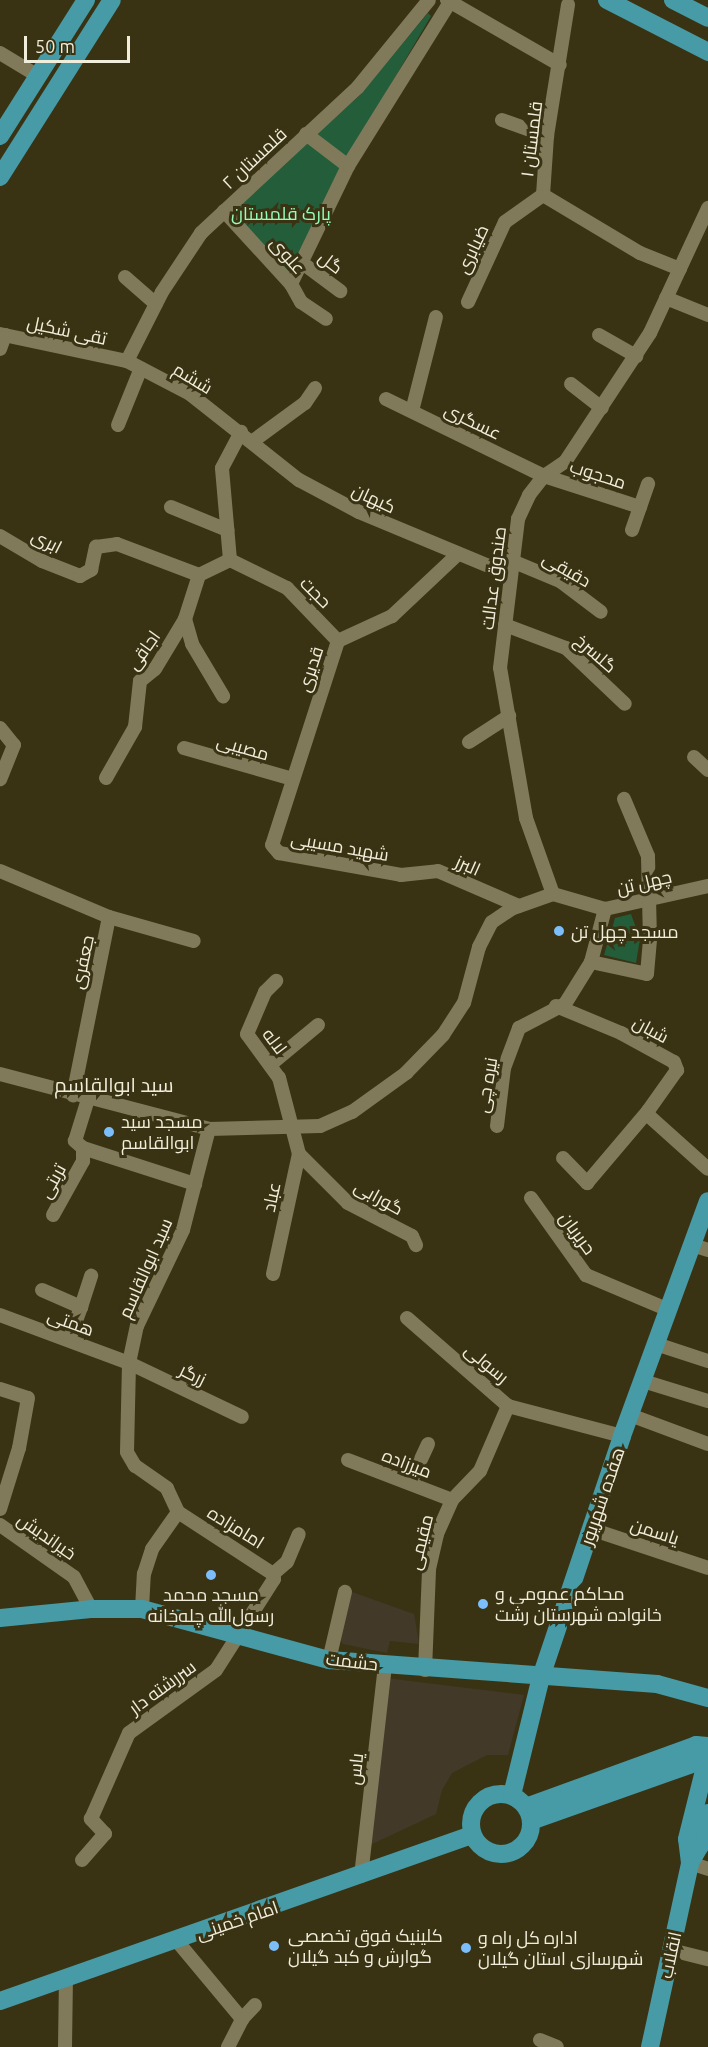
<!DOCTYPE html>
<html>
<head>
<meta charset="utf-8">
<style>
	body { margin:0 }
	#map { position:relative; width:708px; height:2047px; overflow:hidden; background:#393314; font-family:Ubuntu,Cairo,sans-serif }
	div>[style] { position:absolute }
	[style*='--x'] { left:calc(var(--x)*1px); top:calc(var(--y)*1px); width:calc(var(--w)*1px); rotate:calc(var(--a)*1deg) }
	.commercial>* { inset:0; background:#423928 }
	.green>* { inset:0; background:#245d3a }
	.minor>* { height:14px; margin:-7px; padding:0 7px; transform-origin:7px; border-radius:7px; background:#817a5a }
	.major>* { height:18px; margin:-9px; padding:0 9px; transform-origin:9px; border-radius:9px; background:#469ba6 }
	.major>.ring { margin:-9px; padding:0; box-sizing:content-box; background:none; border:18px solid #469ba6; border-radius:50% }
	.dots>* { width:16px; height:16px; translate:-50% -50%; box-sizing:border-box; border:3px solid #393314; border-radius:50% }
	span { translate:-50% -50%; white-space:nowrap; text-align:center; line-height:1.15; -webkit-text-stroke:6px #393314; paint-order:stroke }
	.street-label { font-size:18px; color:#f1eddb }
	.park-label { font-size:18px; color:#96fdba }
	.poi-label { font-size:18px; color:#f1eddb }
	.left { translate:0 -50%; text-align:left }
	.neighbourhood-label { font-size:20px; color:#f1eddb }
	.scale { position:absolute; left:24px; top:36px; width:106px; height:27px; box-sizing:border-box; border:3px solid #f1eddb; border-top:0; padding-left:8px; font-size:18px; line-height:21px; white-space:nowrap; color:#f1eddb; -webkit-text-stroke:4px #393314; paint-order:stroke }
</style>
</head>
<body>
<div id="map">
	<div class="commercial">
		<div style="clip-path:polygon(352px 1592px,414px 1614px,419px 1644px,390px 1641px,387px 1653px,343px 1644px,339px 1637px,346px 1596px)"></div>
		<div style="clip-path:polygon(386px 1678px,524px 1695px,508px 1755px,487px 1755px,452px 1773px,442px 1790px,436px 1814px,368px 1846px)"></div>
	</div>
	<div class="green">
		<div style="clip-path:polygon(428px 13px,431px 16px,350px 154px,288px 279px,232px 211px,358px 97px)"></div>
		<div style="clip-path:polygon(631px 914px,640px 939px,636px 963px,604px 955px,615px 918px)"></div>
	</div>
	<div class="minor">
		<div style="--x:447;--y:0;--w:130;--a:29.9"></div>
		<div style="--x:0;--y:53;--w:44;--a:31.2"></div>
		<div style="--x:502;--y:120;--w:48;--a:19.6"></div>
		<div style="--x:306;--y:134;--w:53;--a:37.3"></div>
		<div style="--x:543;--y:195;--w:59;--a:-86.1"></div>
		<div style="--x:547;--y:136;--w:133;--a:-80.9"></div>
		<div style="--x:543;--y:195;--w:113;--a:30.9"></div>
		<div style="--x:640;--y:253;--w:43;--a:21.8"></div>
		<div style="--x:224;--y:211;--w:99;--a:47.5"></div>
		<div style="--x:291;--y:284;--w:21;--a:61"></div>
		<div style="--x:301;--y:302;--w:30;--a:34"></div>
		<div style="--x:301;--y:262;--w:49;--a:36.6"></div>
		<div style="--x:125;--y:277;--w:41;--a:41.1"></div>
		<div style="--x:291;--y:284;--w:131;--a:-64.2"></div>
		<div style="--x:348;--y:166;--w:193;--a:-58.1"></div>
		<div style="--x:666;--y:298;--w:45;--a:22"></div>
		<div style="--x:468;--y:302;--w:88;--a:-65.2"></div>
		<div style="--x:505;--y:222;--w:47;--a:-35.4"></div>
		<div style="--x:0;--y:334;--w:130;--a:12"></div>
		<div style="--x:127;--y:361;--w:71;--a:27.6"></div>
		<div style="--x:190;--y:394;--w:139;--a:38.3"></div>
		<div style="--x:299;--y:480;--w:68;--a:28.1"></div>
		<div style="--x:359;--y:512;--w:164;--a:22.6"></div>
		<div style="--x:599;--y:335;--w:43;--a:29.6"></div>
		<div style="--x:0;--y:349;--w:15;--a:-70"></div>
		<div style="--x:127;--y:361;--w:77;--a:-63.1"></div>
		<div style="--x:162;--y:292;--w:71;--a:-56.5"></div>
		<div style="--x:201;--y:233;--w:214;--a:-42.9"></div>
		<div style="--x:358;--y:87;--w:112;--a:-50.8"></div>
		<div style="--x:571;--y:384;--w:39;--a:38"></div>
		<div style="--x:386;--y:399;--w:176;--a:26"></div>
		<div style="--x:544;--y:476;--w:101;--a:17.9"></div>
		<div style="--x:412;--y:411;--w:97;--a:-75.7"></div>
		<div style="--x:118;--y:425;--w:61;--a:-68"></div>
		<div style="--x:253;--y:441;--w:64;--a:-36.2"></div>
		<div style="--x:305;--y:403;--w:18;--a:-56"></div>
		<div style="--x:171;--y:507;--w:61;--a:22.3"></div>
		<div style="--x:632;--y:530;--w:49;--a:-70.8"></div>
		<div style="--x:0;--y:536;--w:49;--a:30.8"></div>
		<div style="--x:42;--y:561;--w:41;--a:21.5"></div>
		<div style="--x:80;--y:576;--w:13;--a:-29"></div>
		<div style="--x:91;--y:570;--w:24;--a:-78"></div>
		<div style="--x:96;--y:547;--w:21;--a:-8"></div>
		<div style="--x:117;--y:544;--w:88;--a:20.7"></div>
		<div style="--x:458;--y:554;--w:91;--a:136.8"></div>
		<div style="--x:392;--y:616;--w:60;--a:155.2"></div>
		<div style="--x:338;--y:641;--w:214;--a:107.9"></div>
		<div style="--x:272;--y:845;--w:11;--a:49"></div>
		<div style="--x:279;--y:853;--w:124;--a:10.2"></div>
		<div style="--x:401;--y:875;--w:37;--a:-6"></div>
		<div style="--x:438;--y:871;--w:88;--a:23.4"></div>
		<div style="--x:230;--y:560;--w:64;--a:26.2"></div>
		<div style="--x:287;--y:588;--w:74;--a:46.1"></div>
		<div style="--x:512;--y:561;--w:52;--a:22.6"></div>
		<div style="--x:560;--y:581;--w:51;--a:37.1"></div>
		<div style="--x:185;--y:619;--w:26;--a:74"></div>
		<div style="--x:192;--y:644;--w:61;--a:59.2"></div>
		<div style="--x:505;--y:625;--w:65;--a:20.7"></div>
		<div style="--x:566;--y:648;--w:81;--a:43.5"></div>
		<div style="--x:0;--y:728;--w:22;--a:51"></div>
		<div style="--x:14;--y:745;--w:37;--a:112"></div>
		<div style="--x:469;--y:742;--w:48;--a:-33"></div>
		<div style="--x:184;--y:748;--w:113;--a:15.9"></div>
		<div style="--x:694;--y:757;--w:19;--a:43"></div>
		<div style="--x:106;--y:778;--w:59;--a:-60.4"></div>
		<div style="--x:135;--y:727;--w:46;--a:-83.8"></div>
		<div style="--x:140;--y:681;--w:19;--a:-39"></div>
		<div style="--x:155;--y:669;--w:58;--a:-59"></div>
		<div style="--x:185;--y:619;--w:46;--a:-72.3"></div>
		<div style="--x:199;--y:575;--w:34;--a:-26"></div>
		<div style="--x:230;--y:560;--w:92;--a:-95"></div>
		<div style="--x:222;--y:468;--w:41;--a:-62.2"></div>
		<div style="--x:0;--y:871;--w:118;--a:22.9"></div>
		<div style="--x:109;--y:917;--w:182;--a:101.4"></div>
		<div style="--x:553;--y:894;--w:81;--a:-109.6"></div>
		<div style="--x:526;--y:818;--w:152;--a:-99.8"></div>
		<div style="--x:500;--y:668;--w:150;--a:-83.1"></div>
		<div style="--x:518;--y:519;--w:26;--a:-65"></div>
		<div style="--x:529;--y:495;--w:24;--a:-52"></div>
		<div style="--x:544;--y:476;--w:25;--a:-34"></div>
		<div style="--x:565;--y:462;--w:154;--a:-56.6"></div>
		<div style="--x:650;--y:333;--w:138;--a:-65.1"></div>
		<div style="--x:553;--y:894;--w:54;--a:16.1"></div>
		<div style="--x:605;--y:909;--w:106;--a:-12.6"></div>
		<div style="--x:109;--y:917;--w:88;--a:15.8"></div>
		<div style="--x:591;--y:962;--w:57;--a:12.1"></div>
		<div style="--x:647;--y:974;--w:35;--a:-85"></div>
		<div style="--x:650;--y:939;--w:83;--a:-91.4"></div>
		<div style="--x:648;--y:856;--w:62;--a:-112.8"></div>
		<div style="--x:556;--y:1006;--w:70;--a:22.6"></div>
		<div style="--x:621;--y:1033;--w:60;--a:28.7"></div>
		<div style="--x:674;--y:1062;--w:9;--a:69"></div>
		<div style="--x:677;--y:1070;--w:50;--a:125.3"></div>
		<div style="--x:648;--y:1111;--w:5;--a:79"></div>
		<div style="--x:649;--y:1116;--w:79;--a:41.9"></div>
		<div style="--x:271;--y:1064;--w:61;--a:-39.7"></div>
		<div style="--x:0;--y:1074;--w:216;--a:14.7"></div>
		<div style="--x:209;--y:1129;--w:111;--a:-1.5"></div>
		<div style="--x:320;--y:1126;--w:35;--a:-24"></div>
		<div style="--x:352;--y:1112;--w:67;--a:-35.8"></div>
		<div style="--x:406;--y:1073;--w:53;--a:-45.8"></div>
		<div style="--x:443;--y:1035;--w:38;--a:-57"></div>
		<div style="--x:464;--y:1003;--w:58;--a:-75"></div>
		<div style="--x:479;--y:947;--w:28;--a:-63"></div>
		<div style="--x:492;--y:922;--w:23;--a:-34"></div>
		<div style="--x:511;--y:909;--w:45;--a:-19.7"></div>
		<div style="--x:497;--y:1126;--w:58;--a:-83.1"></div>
		<div style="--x:504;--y:1068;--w:43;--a:-69.4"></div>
		<div style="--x:519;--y:1028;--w:52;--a:-27.6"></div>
		<div style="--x:565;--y:1004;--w:49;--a:-58.2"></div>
		<div style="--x:591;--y:962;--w:55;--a:-75.2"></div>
		<div style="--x:83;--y:1148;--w:118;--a:17.8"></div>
		<div style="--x:299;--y:1154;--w:69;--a:45"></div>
		<div style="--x:348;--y:1203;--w:72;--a:27.3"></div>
		<div style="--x:412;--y:1236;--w:10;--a:66"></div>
		<div style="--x:563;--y:1158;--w:35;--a:46"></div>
		<div style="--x:587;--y:1183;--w:94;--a:-49.7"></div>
		<div style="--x:531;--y:1198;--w:95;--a:54.5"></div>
		<div style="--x:586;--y:1275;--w:90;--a:22.9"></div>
		<div style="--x:53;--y:1215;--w:62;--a:-60.9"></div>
		<div style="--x:83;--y:1161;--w:13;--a:-90"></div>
		<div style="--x:83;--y:1148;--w:11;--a:-139"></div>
		<div style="--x:75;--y:1141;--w:44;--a:-72.8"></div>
		<div style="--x:692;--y:1245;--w:17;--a:17"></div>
		<div style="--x:273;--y:1274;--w:123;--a:-77.8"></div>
		<div style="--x:299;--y:1154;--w:79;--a:-104.7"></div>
		<div style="--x:279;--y:1078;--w:54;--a:-126"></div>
		<div style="--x:247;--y:1034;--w:46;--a:-66.8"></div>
		<div style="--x:265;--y:992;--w:16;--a:-45"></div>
		<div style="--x:42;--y:1290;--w:43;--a:23.6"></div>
		<div style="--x:81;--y:1307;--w:35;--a:110"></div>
		<div style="--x:81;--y:1307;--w:33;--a:-72"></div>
		<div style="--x:0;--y:1315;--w:138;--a:20.4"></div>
		<div style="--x:129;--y:1363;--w:125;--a:25.5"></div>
		<div style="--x:407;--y:1318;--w:134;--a:41.1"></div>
		<div style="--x:508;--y:1406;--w:118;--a:14.7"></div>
		<div style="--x:656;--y:1344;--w:55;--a:18.1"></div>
		<div style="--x:643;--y:1381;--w:68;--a:17.1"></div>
		<div style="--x:0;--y:1389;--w:29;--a:18"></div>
		<div style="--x:28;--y:1398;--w:51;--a:100.2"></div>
		<div style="--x:19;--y:1448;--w:64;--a:107.3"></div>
		<div style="--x:630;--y:1415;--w:83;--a:20.4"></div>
		<div style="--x:348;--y:1460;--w:111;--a:21"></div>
		<div style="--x:410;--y:1483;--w:43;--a:-65.2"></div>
		<div style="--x:178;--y:1512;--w:26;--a:-115"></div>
		<div style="--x:167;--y:1488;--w:39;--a:-145"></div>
		<div style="--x:135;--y:1466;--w:16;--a:-120"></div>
		<div style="--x:127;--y:1452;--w:89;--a:-88.7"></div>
		<div style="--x:129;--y:1363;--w:38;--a:-78"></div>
		<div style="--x:137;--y:1326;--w:106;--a:-64.4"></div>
		<div style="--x:183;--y:1230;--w:104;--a:-75.6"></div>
		<div style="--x:178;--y:1512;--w:113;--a:33.1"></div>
		<div style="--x:0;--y:1525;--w:90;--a:35.1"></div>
		<div style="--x:74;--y:1577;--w:36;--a:62"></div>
		<div style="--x:591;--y:1529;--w:123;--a:18.4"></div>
		<div style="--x:273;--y:1574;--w:18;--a:-41"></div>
		<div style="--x:287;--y:1562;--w:30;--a:-67"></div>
		<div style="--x:142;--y:1609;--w:35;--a:-87"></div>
		<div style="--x:144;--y:1574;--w:26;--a:-72"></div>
		<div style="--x:152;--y:1549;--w:45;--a:-54.9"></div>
		<div style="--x:329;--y:1660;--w:70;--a:-76.8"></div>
		<div style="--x:425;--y:1670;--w:101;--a:-87.7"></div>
		<div style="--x:429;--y:1569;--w:36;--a:-77"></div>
		<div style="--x:437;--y:1534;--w:37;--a:-66"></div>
		<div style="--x:452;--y:1500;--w:40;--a:-46"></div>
		<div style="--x:480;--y:1471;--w:71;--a:-66.7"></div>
		<div style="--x:82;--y:1860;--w:35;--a:-49"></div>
		<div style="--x:105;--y:1834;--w:21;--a:-133"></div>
		<div style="--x:91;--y:1819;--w:94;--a:-66.2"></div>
		<div style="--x:129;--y:1733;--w:107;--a:-35.9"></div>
		<div style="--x:216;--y:1670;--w:108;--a:-57.5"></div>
		<div style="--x:274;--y:1579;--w:5;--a:-101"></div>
		<div style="--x:690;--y:1863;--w:19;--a:18"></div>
		<div style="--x:361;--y:1876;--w:212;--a:-83.5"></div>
		<div style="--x:177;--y:1941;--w:102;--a:50.2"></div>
		<div style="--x:671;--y:1950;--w:38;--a:14"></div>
		<div style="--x:540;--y:2040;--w:18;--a:22"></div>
		<div style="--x:65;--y:2047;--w:69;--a:-89.2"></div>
		<div style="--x:228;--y:2047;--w:31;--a:-63"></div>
		<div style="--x:242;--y:2019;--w:19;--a:-47"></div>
	</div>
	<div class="major">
		<div style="--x:607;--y:0;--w:114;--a:27.2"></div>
		<div style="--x:673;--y:0;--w:39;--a:27"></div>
		<div style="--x:0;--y:136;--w:161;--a:-57.7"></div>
		<div style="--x:0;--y:177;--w:209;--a:-57.7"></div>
		<div style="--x:0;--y:1618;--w:91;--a:-5.6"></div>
		<div style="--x:91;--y:1609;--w:51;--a:0"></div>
		<div style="--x:142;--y:1609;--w:194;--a:15.3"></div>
		<div style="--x:329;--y:1660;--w:329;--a:4.2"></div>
		<div style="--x:657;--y:1684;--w:53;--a:15.4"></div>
		<div class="ring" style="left:471px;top:1794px;width:42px;height:42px"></div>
		<div style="--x:512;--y:1795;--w:122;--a:-76.2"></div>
		<div style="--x:541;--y:1677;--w:254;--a:-71.4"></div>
		<div style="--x:622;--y:1436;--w:250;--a:-69.9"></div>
		<div style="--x:526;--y:1807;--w:181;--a:-20"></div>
		<div style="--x:696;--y:1745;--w:12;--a:5"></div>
		<div style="--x:531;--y:1821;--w:177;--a:-19.5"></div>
		<div style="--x:698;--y:1762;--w:16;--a:-50"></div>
		<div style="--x:690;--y:1863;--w:20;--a:-60"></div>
		<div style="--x:700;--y:1846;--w:34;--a:-76"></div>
		<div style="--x:0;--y:2001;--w:500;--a:-19.38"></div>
		<div style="--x:650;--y:2047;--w:188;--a:-77.7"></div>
		<div style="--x:690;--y:1863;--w:24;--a:-97"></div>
		<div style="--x:687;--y:1839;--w:87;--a:-76"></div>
	</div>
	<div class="dots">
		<div style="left:559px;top:931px;background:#7bbef9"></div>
		<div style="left:109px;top:1132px;background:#7bbef9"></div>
		<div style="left:211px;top:1575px;background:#7bbef9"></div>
		<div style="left:483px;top:1604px;background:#7bbef9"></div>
		<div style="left:274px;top:1946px;background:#7bbef9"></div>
		<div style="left:466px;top:1948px;background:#7bbef9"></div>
	</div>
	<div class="street-label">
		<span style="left:531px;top:139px;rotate:-83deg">قلمستان ۱</span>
		<span style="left:254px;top:158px;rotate:-43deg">قلمستان ۲</span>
		<span style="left:472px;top:249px;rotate:-65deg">ضیابری</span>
		<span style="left:288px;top:255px;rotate:49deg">علوی</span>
		<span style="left:331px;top:262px;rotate:37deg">گل</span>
		<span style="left:67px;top:330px;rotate:12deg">تقی شکیل</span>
		<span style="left:193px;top:378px;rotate:31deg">ششم</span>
		<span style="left:473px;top:421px;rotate:26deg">عسگری</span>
		<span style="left:598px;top:474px;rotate:18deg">محجوب</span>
		<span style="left:374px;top:498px;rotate:25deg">کیهان</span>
		<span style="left:47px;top:541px;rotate:27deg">ابری</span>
		<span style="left:567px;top:569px;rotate:30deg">دقیقی</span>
		<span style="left:493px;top:578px;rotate:-83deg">صندوق عدالت</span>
		<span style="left:316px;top:592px;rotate:45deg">حجت</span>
		<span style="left:143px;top:650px;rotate:-54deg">اجاقی</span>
		<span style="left:596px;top:653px;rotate:41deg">گلسرخ</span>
		<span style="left:310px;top:669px;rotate:-72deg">قدیری</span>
		<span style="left:243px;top:747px;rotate:16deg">مصیبی</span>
		<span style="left:340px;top:846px;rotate:10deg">شهید مسیبی</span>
		<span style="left:468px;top:865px;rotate:24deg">البرز</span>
		<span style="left:644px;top:882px;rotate:-13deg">چهل تن</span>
		<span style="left:82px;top:962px;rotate:-78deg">جعفری</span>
		<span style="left:651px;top:1029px;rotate:28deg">شبان</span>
		<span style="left:275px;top:1041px;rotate:53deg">لاله</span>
		<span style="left:486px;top:1085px;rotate:-80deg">نیره چی</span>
		<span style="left:52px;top:1181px;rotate:-61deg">تربتی</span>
		<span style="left:271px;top:1197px;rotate:-78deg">عباد</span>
		<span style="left:379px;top:1197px;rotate:29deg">گورابی</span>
		<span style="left:578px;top:1233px;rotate:54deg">حریریان</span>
		<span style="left:145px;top:1268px;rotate:-66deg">سید ابوالقاسم</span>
		<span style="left:71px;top:1322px;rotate:20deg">همتی</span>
		<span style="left:487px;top:1363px;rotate:40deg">رسولی</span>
		<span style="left:193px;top:1374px;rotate:26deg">زرگر</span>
		<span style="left:407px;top:1463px;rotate:21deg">میرزاده</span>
		<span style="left:602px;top:1496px;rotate:-71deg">هفده شهریور</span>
		<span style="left:236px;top:1527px;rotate:32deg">امامزاده</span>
		<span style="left:655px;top:1531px;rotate:18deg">یاسمن</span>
		<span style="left:47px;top:1536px;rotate:35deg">خیراندیش</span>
		<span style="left:420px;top:1542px;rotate:-76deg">مقیمی</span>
		<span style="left:352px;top:1661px;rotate:7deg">حشمت</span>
		<span style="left:162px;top:1687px;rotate:-36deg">سررشته دار</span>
		<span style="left:355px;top:1769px;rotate:-84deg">یاس</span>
		<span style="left:237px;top:1920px;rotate:-19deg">امام خمینی</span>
		<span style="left:670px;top:1955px;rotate:-78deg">انقلاب</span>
	</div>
	<div class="park-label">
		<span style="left:281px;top:213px">پارک قلمستان</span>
	</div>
	<div class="poi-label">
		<span class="left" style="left:571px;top:931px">مسجد چهل تن</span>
		<span class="left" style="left:121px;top:1132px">مسجد سید<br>ابوالقاسم</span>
		<span class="left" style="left:495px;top:1604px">محاکم عمومی و<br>خانواده شهرستان رشت</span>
		<span style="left:211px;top:1605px">مسجد محمد<br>رسول‌‌الله چله‌خانه</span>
		<span class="left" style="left:288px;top:1946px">کلینیک فوق تخصصی<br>گوارش و کبد گیلان</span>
		<span class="left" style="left:478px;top:1948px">اداره کل راه و<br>شهرسازی استان گیلان</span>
	</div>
	<div class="neighbourhood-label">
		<span style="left:114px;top:1084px">سید ابوالقاسم</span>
	</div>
	<div class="scale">50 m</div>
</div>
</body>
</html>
